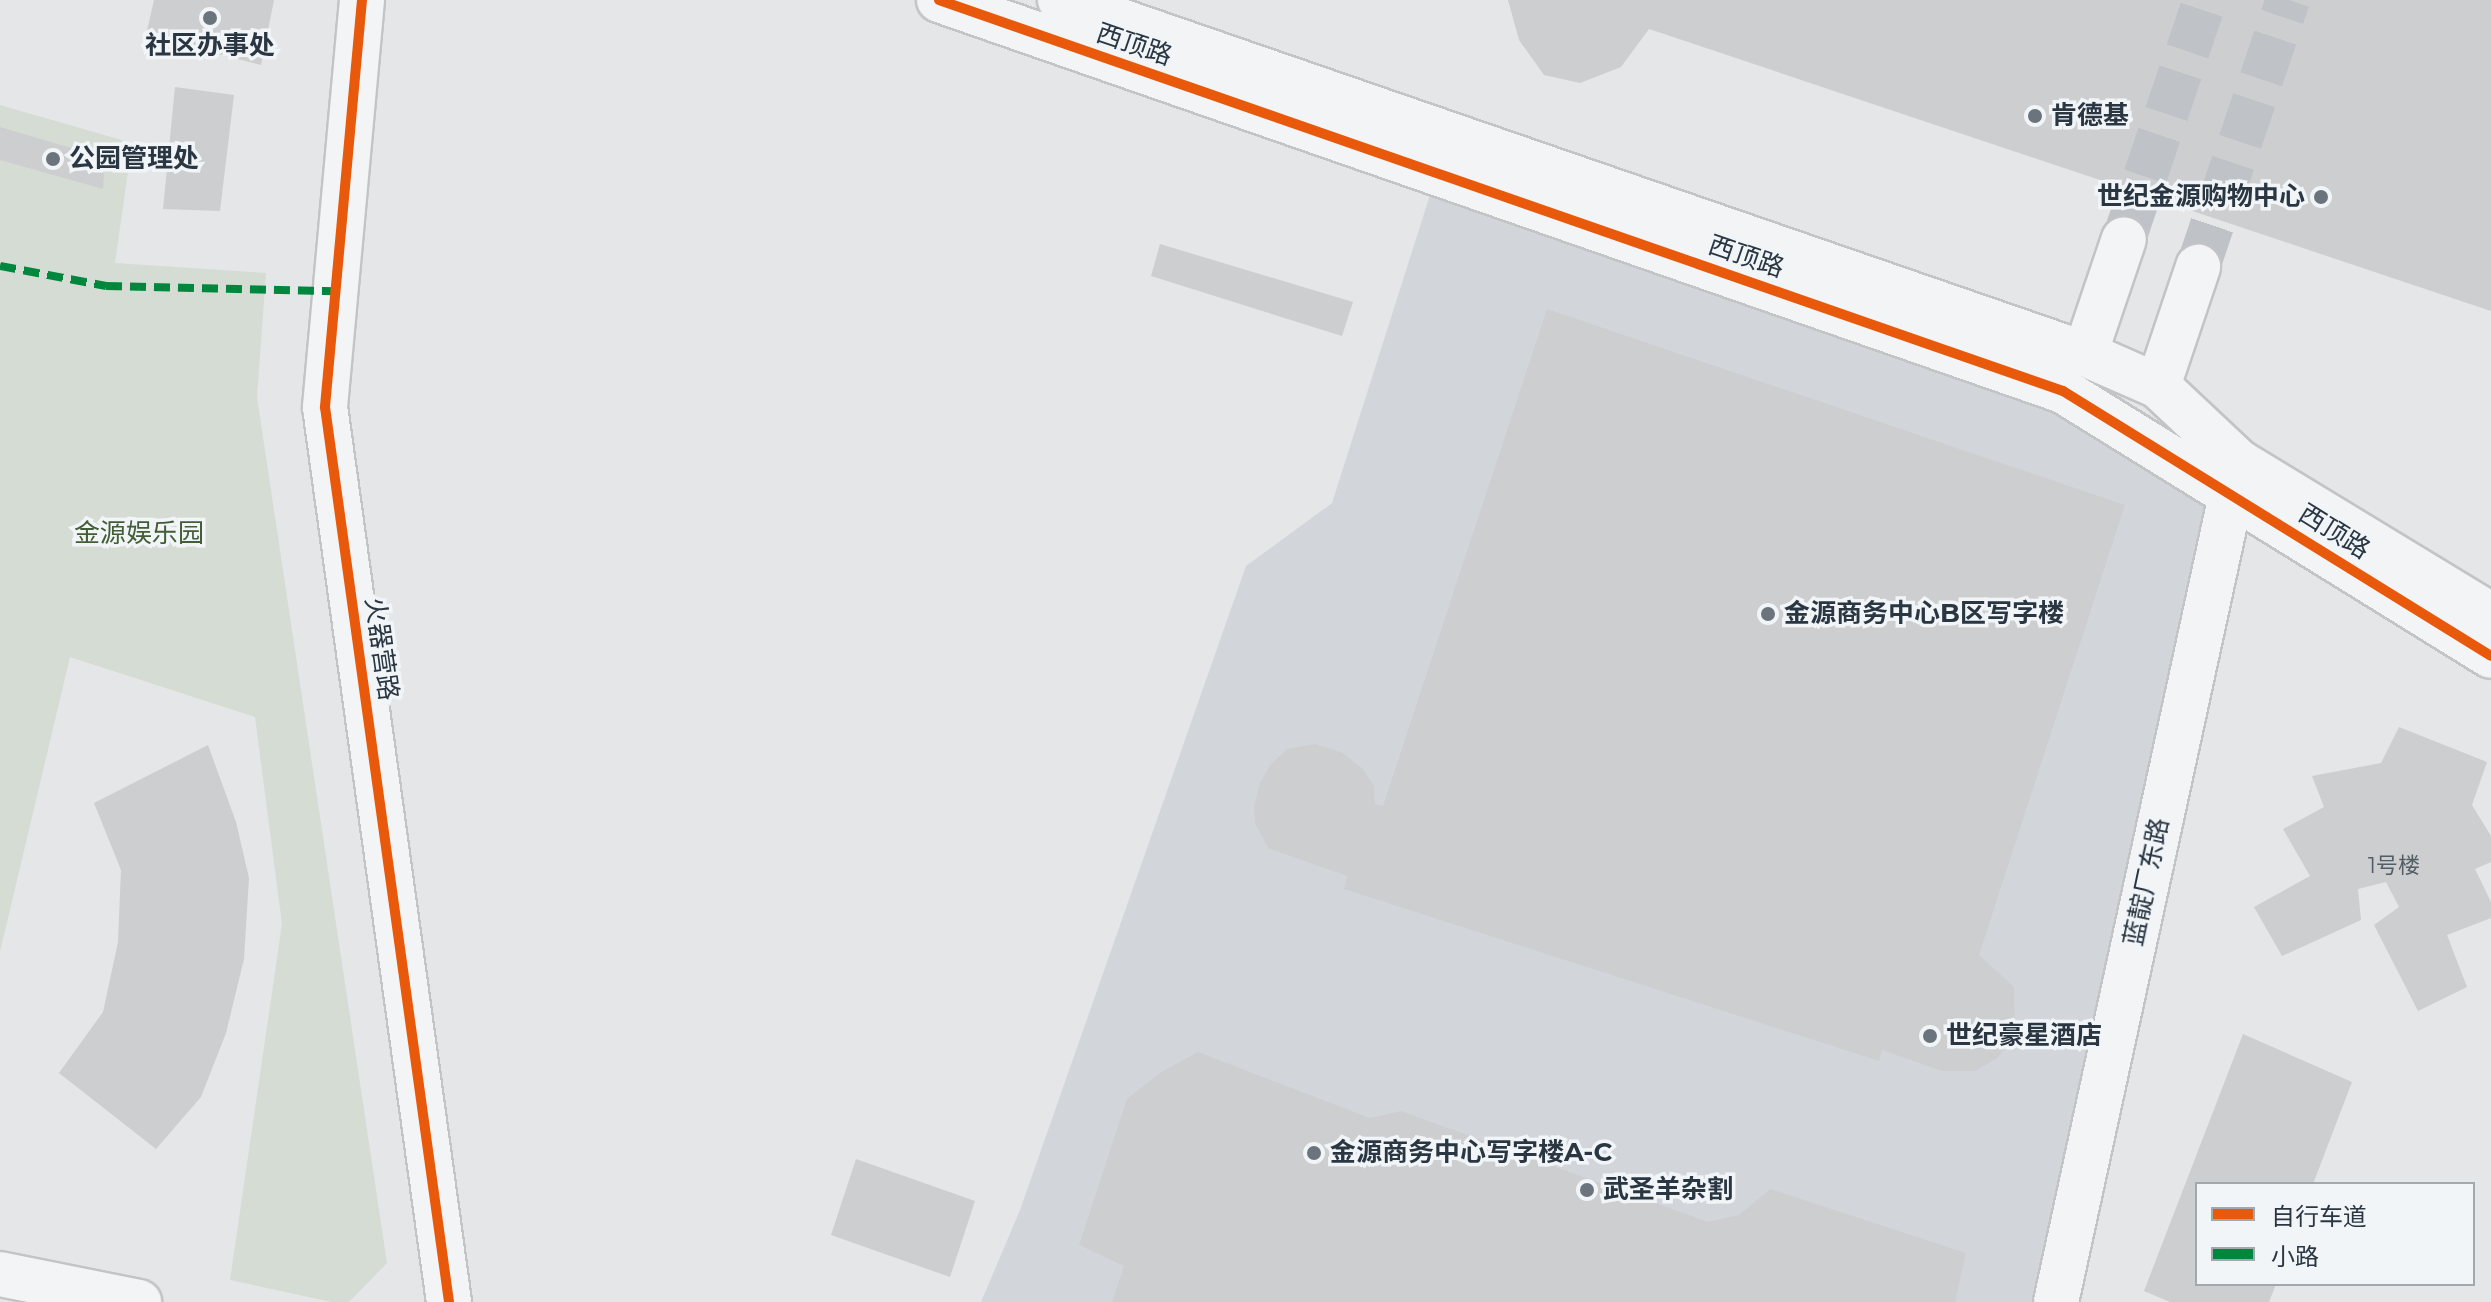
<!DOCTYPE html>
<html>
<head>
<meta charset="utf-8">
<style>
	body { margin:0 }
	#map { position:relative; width:2491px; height:1302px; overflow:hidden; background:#e4e6e8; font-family:Montserrat,"Noto Sans SC",sans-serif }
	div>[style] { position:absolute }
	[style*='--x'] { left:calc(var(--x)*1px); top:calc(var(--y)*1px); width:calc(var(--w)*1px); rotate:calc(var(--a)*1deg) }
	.built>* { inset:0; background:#d2d6db }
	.green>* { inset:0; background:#d5dcd4 }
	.building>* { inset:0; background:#ccced0 }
	.minor-tunnel>* { height:44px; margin-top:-22px; transform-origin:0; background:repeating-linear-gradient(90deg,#bfc3c7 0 44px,transparent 0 66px) }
	.roads { filter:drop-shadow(2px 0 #c2c4c6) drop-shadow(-2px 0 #c2c4c6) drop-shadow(0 2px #c2c4c6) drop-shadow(0 -2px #c2c4c6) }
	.minor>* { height:44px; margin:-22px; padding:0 22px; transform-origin:22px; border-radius:22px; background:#f3f4f5 }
	.quiet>* { height:8px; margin-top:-4px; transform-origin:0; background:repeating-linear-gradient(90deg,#00873e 0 16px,transparent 0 24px) }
	.cycleway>* { height:10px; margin:-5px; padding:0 5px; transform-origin:5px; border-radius:5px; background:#e8590c }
	.dots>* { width:22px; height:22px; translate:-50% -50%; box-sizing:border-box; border:4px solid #f1f5f8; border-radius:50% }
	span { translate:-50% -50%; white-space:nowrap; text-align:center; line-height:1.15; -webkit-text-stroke:7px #f1f5f8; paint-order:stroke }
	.number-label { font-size:22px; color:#535d66 }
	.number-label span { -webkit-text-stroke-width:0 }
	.street-label { font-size:26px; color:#2a3642 }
	.poi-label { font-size:26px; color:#2a3642; font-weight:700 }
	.left { translate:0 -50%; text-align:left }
	.right { translate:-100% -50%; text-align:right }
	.park-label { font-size:26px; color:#435e37 }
	.legend { position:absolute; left:2195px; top:1182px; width:280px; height:104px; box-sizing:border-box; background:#f1f5f8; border:2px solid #a1a9af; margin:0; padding:10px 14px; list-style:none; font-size:24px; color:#2a3642 }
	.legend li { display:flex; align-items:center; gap:16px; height:40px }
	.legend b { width:40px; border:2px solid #a1a9af }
</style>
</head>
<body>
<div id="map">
	<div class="built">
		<div style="clip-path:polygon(1437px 173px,2063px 391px,2232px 495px,2056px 1302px,981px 1302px,1020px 1210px,1246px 566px,1332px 503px)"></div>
	</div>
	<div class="green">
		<div style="clip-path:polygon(0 105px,132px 143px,115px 263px,266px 273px,257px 397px,387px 1263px,349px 1302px,332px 1302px,230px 1280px,282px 924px,255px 717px,70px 657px,0 952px)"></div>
	</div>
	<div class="building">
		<div style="clip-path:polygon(154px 0,274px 0,261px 65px,146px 35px)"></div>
		<div style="clip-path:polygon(1508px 0,2491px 0,2491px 311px,1649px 29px,1621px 67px,1580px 83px,1544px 75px,1519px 40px)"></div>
		<div style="clip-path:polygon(175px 87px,234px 95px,220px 211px,163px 209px)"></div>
		<div style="clip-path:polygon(0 127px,105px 158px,103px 189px,0 160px)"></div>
		<div style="clip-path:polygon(1160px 244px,1353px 302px,1342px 336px,1151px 276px)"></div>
		<div style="clip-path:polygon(1547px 309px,2125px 505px,1979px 955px,2014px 987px,2015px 1029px,1998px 1058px,1975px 1071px,1942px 1071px,1882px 1050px,1879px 1061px,1344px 889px,1347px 876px,1268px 848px,1255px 823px,1254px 806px,1260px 783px,1270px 765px,1287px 749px,1315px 744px,1343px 753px,1363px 769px,1374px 786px,1375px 804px,1383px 806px)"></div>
		<div style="clip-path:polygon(2399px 727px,2487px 762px,2472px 805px,2491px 836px,2491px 862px,2475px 869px,2491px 902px,2491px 918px,2447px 935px,2467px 987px,2418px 1011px,2374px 925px,2399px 907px,2386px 882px,2358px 889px,2361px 920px,2282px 956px,2254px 907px,2310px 876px,2283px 829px,2324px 807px,2312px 776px,2381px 763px)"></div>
		<div style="clip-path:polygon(208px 745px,236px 822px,249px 878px,244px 959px,226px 1033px,201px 1097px,156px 1149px,59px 1073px,103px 1012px,118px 942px,121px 870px,94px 803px)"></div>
		<div style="clip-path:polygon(2243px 1034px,2352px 1082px,2313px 1184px,2197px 1184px,2197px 1284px,2276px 1284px,2269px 1302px,2170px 1302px,2144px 1291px)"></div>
		<div style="clip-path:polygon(1198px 1052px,1370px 1118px,1401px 1111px,1708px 1222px,1739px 1215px,1770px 1189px,1966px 1253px,1955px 1302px,1112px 1302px,1124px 1266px,1079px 1245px,1127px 1099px,1161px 1072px)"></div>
		<div style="clip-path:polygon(856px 1159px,975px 1201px,950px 1277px,831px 1235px)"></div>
	</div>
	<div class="minor-tunnel">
		<div style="--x:2124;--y:239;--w:252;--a:-71.3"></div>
		<div style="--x:2198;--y:267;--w:282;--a:-71.4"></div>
	</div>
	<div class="roads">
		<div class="minor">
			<div style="--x:362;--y:0;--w:409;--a:95.2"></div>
			<div style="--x:325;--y:407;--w:904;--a:82.11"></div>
			<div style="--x:939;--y:0;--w:1190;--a:19.18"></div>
			<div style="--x:2063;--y:391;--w:503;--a:31.76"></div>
			<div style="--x:1060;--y:0;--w:1084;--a:19.05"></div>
			<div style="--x:2085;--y:354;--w:80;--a:23.7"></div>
			<div style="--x:2158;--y:386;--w:111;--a:43.2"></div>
			<div style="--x:2239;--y:462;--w:295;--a:31.3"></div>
			<div style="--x:2085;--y:354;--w:121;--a:-71.3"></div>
			<div style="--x:2158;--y:386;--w:126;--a:-71.4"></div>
			<div style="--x:0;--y:1274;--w:142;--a:11.4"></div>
			<div style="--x:2056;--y:1302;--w:853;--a:-77.76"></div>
		</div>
	</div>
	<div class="quiet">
		<div style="--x:0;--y:266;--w:108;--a:10.7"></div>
		<div style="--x:106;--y:286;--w:229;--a:1.3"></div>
	</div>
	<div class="cycleway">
		<div style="--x:362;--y:0;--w:409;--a:95.2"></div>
		<div style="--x:325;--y:407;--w:904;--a:82.11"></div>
		<div style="--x:939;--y:0;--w:1190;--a:19.18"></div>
		<div style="--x:2063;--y:391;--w:503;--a:31.76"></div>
	</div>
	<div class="dots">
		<div style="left:210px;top:18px;background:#6b747c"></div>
		<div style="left:2035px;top:116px;background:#6b747c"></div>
		<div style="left:53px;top:159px;background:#6b747c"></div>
		<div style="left:2321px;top:197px;background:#6b747c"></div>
		<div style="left:1768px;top:614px;background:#6b747c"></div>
		<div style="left:1930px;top:1036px;background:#6b747c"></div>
		<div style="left:1314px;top:1153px;background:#6b747c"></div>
		<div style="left:1587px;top:1190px;background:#6b747c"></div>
	</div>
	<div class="number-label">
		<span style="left:2394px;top:866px">1号楼</span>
	</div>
	<div class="street-label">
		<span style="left:1134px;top:45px;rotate:19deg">西顶路</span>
		<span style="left:1746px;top:257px;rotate:19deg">西顶路</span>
		<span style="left:2334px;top:532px;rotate:32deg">西顶路</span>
		<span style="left:381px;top:649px;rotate:82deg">火器营路</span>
		<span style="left:2147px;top:882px;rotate:-78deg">蓝靛厂东路</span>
	</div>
	<div class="poi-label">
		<span style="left:210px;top:46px">社区办事处</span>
		<span class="left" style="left:2051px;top:116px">肯德基</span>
		<span class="left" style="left:69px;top:159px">公园管理处</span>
		<span class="right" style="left:2305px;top:197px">世纪金源购物中心</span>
		<span class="left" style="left:1784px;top:614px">金源商务中心B区写字楼</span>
		<span class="left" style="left:1946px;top:1036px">世纪豪星酒店</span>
		<span class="left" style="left:1330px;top:1153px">金源商务中心写字楼A-C</span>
		<span class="left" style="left:1603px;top:1190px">武圣羊杂割</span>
	</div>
	<div class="park-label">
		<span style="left:139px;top:534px">金源娱乐园</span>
	</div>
	<ul class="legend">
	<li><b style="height:10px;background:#e8590c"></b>自行车道</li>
	<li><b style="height:10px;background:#00873e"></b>小路</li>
	</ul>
</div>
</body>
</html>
